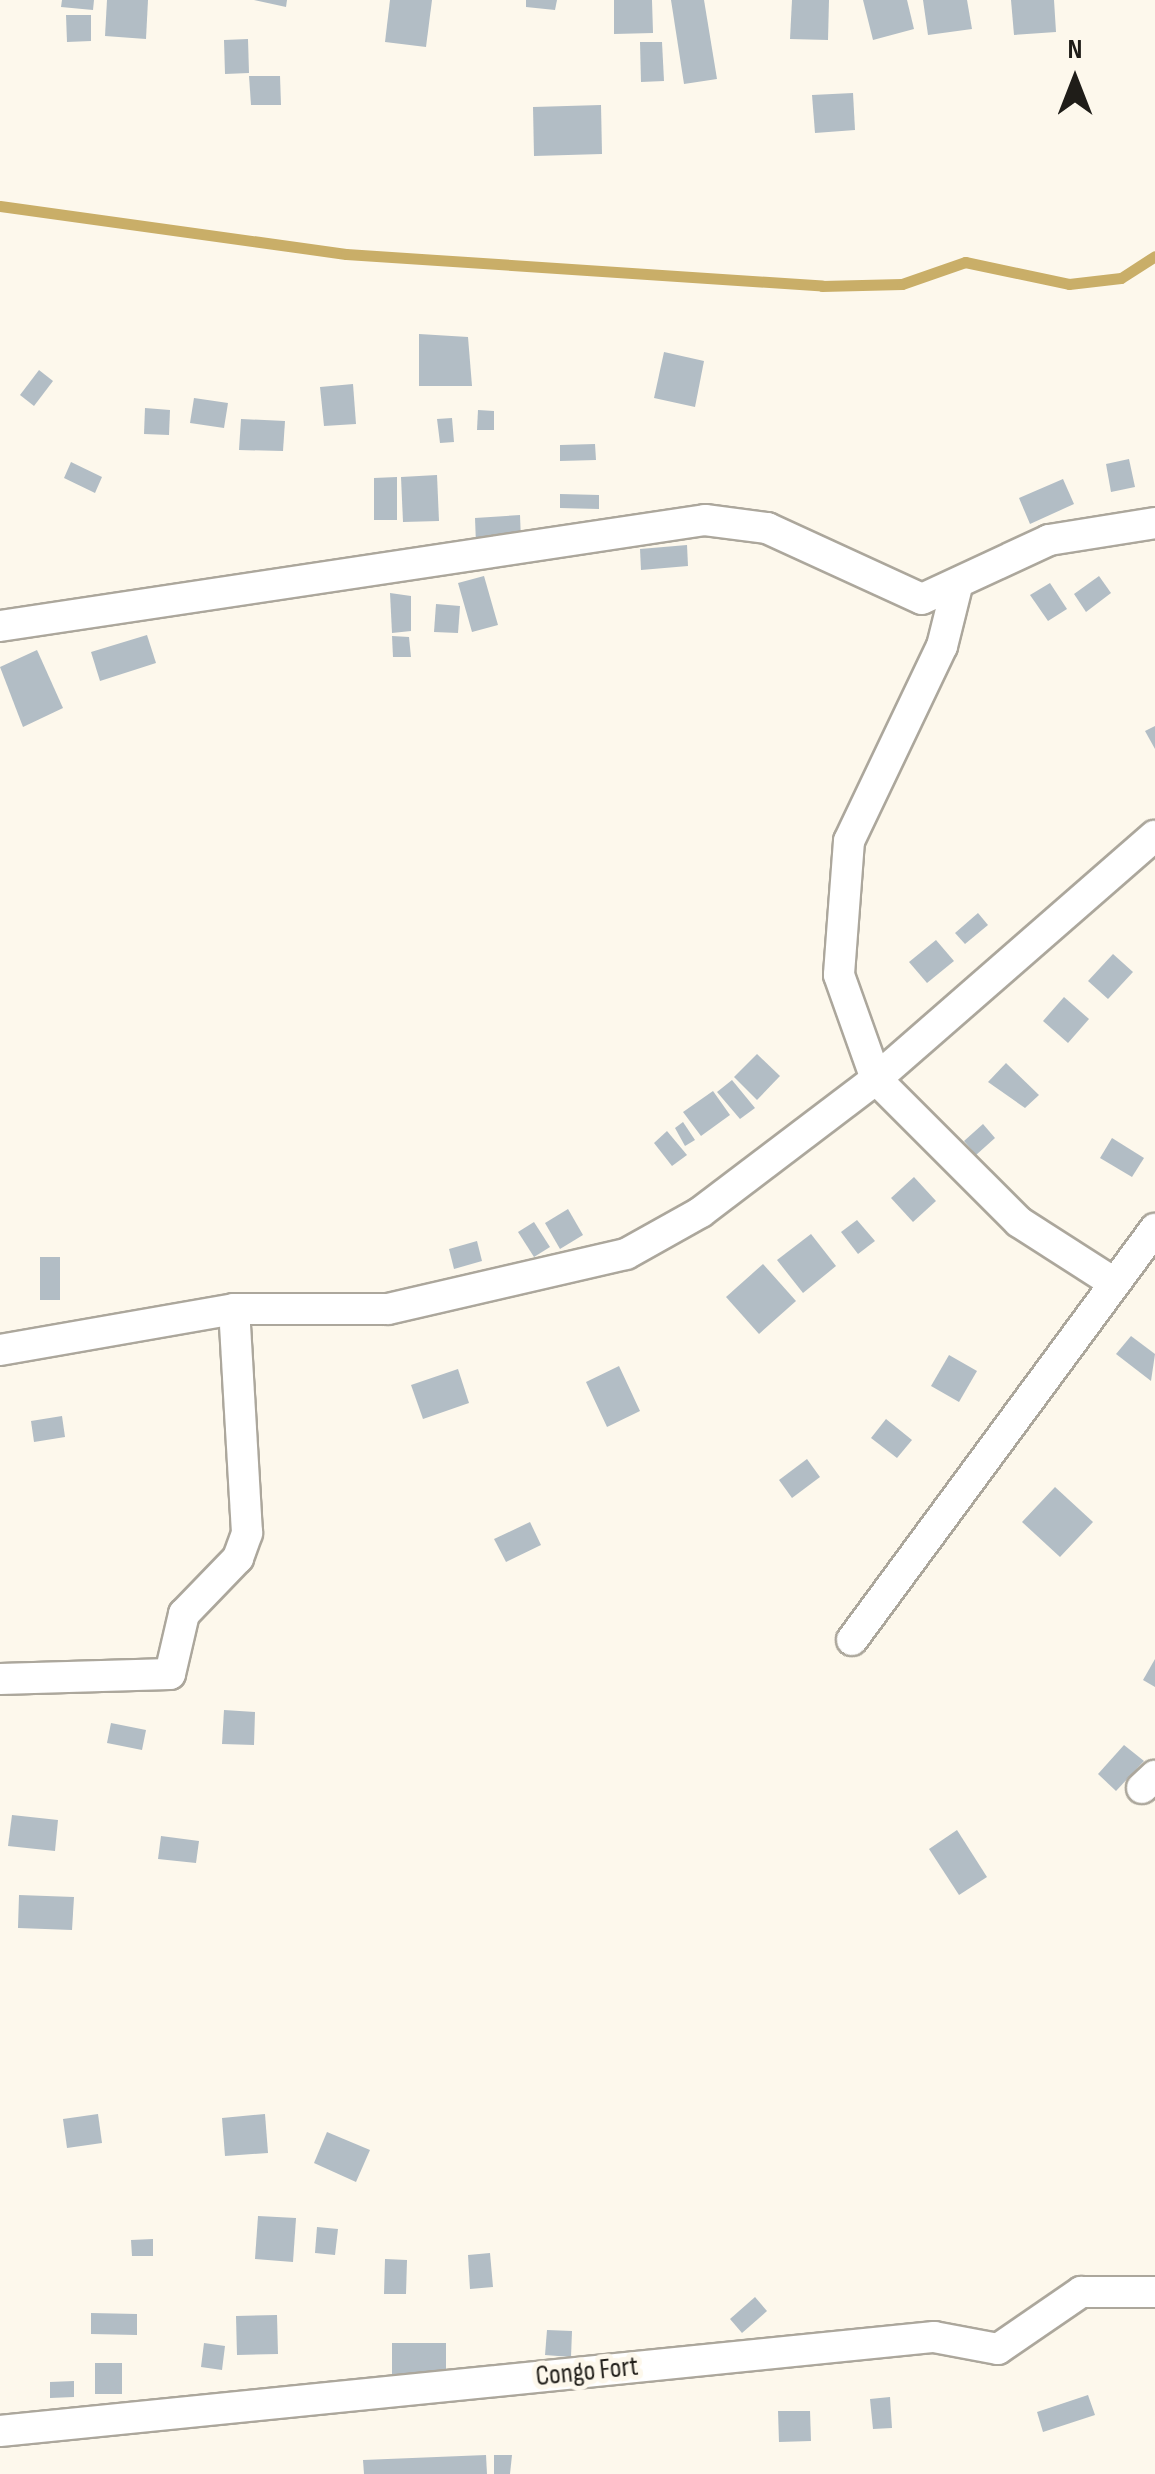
<!DOCTYPE html>
<html>
<head>
<meta charset="utf-8">
<style>
	body { margin:0 }
	#map { position:relative; width:1155px; height:2474px; overflow:hidden; background:#fdf8ec; font-family:"Sofia Sans Condensed",sans-serif }
	div>[style] { position:absolute }
	[style*='--x'] { left:calc(var(--x)*1px); top:calc(var(--y)*1px); width:calc(var(--w)*1px); rotate:calc(var(--a)*1deg) }
	.stream>* { height:11px; margin:-5.5px; padding:0 5.5px; transform-origin:5.5px; border-radius:5.5px; background:#c9ae68 }
	.building>* { inset:0; background:#b2bdc5 }
	.roads { filter:drop-shadow(2px 0 #aca79c) drop-shadow(-2px 0 #aca79c) drop-shadow(0 2px #aca79c) drop-shadow(0 -2px #aca79c) }
	.minor>* { height:30px; margin:-15px; padding:0 15px; transform-origin:15px; border-radius:15px; background:#fff }
	span { translate:-50% -50%; white-space:nowrap; text-align:center; line-height:1.15; -webkit-text-stroke:10px #fdf8ec; paint-order:stroke }
	.street-label { font-size:28px; color:#1f1d18 }
	.north { position:absolute; left:1025px; top:30px; width:100px; height:100px; -webkit-text-stroke:8px #fdf8ec; paint-order:stroke; rotate:0deg; font-size:28px; font-weight:700; line-height:40px; text-align:center; color:#1f1d18 }
	.north::after { content:''; display:block; margin:auto; width:35px; height:45px; background:#1f1d18; clip-path:polygon(50% 0,100% 100%,50% 72%,0 100%) }
</style>
</head>
<body>
<div id="map">
	<div class="stream">
		<div style="--x:0;--y:206;--w:349;--a:7.9"></div>
		<div style="--x:346;--y:254;--w:477;--a:3.8"></div>
		<div style="--x:822;--y:286;--w:80;--a:-1.4"></div>
		<div style="--x:902;--y:284;--w:67;--a:-19.2"></div>
		<div style="--x:965;--y:262;--w:106;--a:11.9"></div>
		<div style="--x:1069;--y:284;--w:52;--a:-6.6"></div>
		<div style="--x:1121;--y:278;--w:40;--a:-32.9"></div>
	</div>
	<div class="building">
		<div style="clip-path:polygon(62px 0,94px 0,93px 10px,61px 7px)"></div>
		<div style="clip-path:polygon(107px 0,148px 0,146px 39px,105px 36px)"></div>
		<div style="clip-path:polygon(254px 0,287px 0,286px 7px)"></div>
		<div style="clip-path:polygon(390px 0,432px 0,426px 47px,385px 42px)"></div>
		<div style="clip-path:polygon(526px 0,557px 0,555px 10px,526px 7px)"></div>
		<div style="clip-path:polygon(614px 0,652px 0,653px 33px,614px 34px)"></div>
		<div style="clip-path:polygon(671px 0,704px 0,717px 79px,684px 84px)"></div>
		<div style="clip-path:polygon(792px 0,829px 0,828px 40px,790px 39px)"></div>
		<div style="clip-path:polygon(863px 0,907px 0,914px 29px,873px 40px)"></div>
		<div style="clip-path:polygon(923px 0,967px 0,972px 29px,928px 35px)"></div>
		<div style="clip-path:polygon(1011px 0,1054px 0,1056px 32px,1014px 35px)"></div>
		<div style="clip-path:polygon(66px 15px,91px 15px,91px 41px,67px 42px)"></div>
		<div style="clip-path:polygon(248px 39px,249px 73px,225px 74px,224px 40px)"></div>
		<div style="clip-path:polygon(640px 42px,662px 42px,664px 81px,641px 82px)"></div>
		<div style="clip-path:polygon(249px 76px,280px 76px,281px 105px,251px 105px)"></div>
		<div style="clip-path:polygon(853px 93px,855px 130px,815px 133px,812px 95px)"></div>
		<div style="clip-path:polygon(601px 105px,602px 154px,534px 156px,533px 107px)"></div>
		<div style="clip-path:polygon(419px 334px,468px 337px,472px 386px,419px 386px)"></div>
		<div style="clip-path:polygon(664px 352px,704px 361px,695px 407px,654px 398px)"></div>
		<div style="clip-path:polygon(39px 370px,53px 381px,34px 406px,20px 395px)"></div>
		<div style="clip-path:polygon(353px 384px,356px 424px,324px 426px,320px 387px)"></div>
		<div style="clip-path:polygon(194px 398px,228px 403px,224px 428px,190px 423px)"></div>
		<div style="clip-path:polygon(145px 408px,170px 410px,169px 435px,144px 434px)"></div>
		<div style="clip-path:polygon(478px 410px,494px 411px,494px 430px,477px 430px)"></div>
		<div style="clip-path:polygon(452px 418px,454px 442px,440px 443px,437px 419px)"></div>
		<div style="clip-path:polygon(241px 419px,285px 421px,283px 451px,239px 450px)"></div>
		<div style="clip-path:polygon(595px 444px,596px 460px,560px 461px,560px 445px)"></div>
		<div style="clip-path:polygon(1129px 459px,1135px 487px,1111px 492px,1106px 464px)"></div>
		<div style="clip-path:polygon(71px 462px,102px 477px,95px 493px,64px 478px)"></div>
		<div style="clip-path:polygon(437px 475px,439px 521px,403px 522px,401px 477px)"></div>
		<div style="clip-path:polygon(397px 477px,397px 520px,374px 520px,374px 478px)"></div>
		<div style="clip-path:polygon(1063px 479px,1074px 504px,1030px 524px,1019px 498px)"></div>
		<div style="clip-path:polygon(560px 494px,599px 495px,599px 509px,560px 508px)"></div>
		<div style="clip-path:polygon(520px 515px,521px 541px,476px 544px,475px 518px)"></div>
		<div style="clip-path:polygon(687px 545px,688px 566px,641px 570px,640px 549px)"></div>
		<div style="clip-path:polygon(484px 576px,498px 625px,472px 632px,458px 583px)"></div>
		<div style="clip-path:polygon(1099px 576px,1111px 593px,1086px 612px,1074px 594px)"></div>
		<div style="clip-path:polygon(1050px 583px,1067px 609px,1048px 621px,1030px 595px)"></div>
		<div style="clip-path:polygon(390px 593px,411px 596px,411px 631px,392px 633px)"></div>
		<div style="clip-path:polygon(436px 604px,460px 606px,458px 633px,434px 632px)"></div>
		<div style="clip-path:polygon(147px 635px,156px 663px,100px 681px,91px 652px)"></div>
		<div style="clip-path:polygon(392px 636px,409px 637px,411px 657px,393px 657px)"></div>
		<div style="clip-path:polygon(37px 650px,63px 708px,23px 727px,0 667px)"></div>
		<div style="clip-path:polygon(1155px 726px,1155px 749px,1145px 731px)"></div>
		<div style="clip-path:polygon(978px 913px,988px 925px,965px 944px,955px 933px)"></div>
		<div style="clip-path:polygon(936px 940px,954px 961px,927px 983px,909px 962px)"></div>
		<div style="clip-path:polygon(1113px 954px,1133px 972px,1108px 999px,1088px 981px)"></div>
		<div style="clip-path:polygon(1064px 997px,1089px 1019px,1068px 1043px,1043px 1021px)"></div>
		<div style="clip-path:polygon(757px 1054px,780px 1076px,757px 1100px,734px 1077px)"></div>
		<div style="clip-path:polygon(1006px 1063px,1039px 1095px,1025px 1108px,988px 1082px)"></div>
		<div style="clip-path:polygon(732px 1080px,755px 1108px,740px 1119px,717px 1092px)"></div>
		<div style="clip-path:polygon(713px 1091px,730px 1115px,701px 1136px,683px 1112px)"></div>
		<div style="clip-path:polygon(683px 1122px,695px 1140px,685px 1146px,675px 1128px)"></div>
		<div style="clip-path:polygon(983px 1124px,995px 1138px,976px 1155px,964px 1141px)"></div>
		<div style="clip-path:polygon(667px 1131px,687px 1155px,672px 1166px,654px 1143px)"></div>
		<div style="clip-path:polygon(1112px 1138px,1144px 1158px,1132px 1177px,1100px 1158px)"></div>
		<div style="clip-path:polygon(914px 1177px,936px 1201px,913px 1222px,891px 1198px)"></div>
		<div style="clip-path:polygon(568px 1209px,583px 1235px,560px 1249px,545px 1223px)"></div>
		<div style="clip-path:polygon(857px 1220px,875px 1241px,858px 1254px,841px 1232px)"></div>
		<div style="clip-path:polygon(534px 1222px,550px 1247px,534px 1257px,518px 1232px)"></div>
		<div style="clip-path:polygon(811px 1234px,836px 1266px,803px 1293px,777px 1260px)"></div>
		<div style="clip-path:polygon(477px 1241px,482px 1261px,454px 1269px,449px 1249px)"></div>
		<div style="clip-path:polygon(40px 1257px,60px 1257px,60px 1300px,40px 1300px)"></div>
		<div style="clip-path:polygon(763px 1264px,796px 1301px,759px 1334px,726px 1297px)"></div>
		<div style="clip-path:polygon(1131px 1336px,1155px 1354px,1151px 1381px,1116px 1354px)"></div>
		<div style="clip-path:polygon(949px 1355px,977px 1371px,959px 1402px,931px 1386px)"></div>
		<div style="clip-path:polygon(619px 1366px,640px 1411px,607px 1427px,586px 1382px)"></div>
		<div style="clip-path:polygon(458px 1369px,469px 1403px,423px 1419px,411px 1385px)"></div>
		<div style="clip-path:polygon(62px 1416px,65px 1437px,34px 1442px,31px 1421px)"></div>
		<div style="clip-path:polygon(886px 1419px,912px 1440px,897px 1458px,871px 1438px)"></div>
		<div style="clip-path:polygon(807px 1459px,820px 1477px,792px 1498px,779px 1480px)"></div>
		<div style="clip-path:polygon(1055px 1487px,1093px 1522px,1060px 1557px,1022px 1522px)"></div>
		<div style="clip-path:polygon(530px 1522px,541px 1545px,506px 1562px,494px 1539px)"></div>
		<div style="clip-path:polygon(1155px 1659px,1155px 1687px,1143px 1680px)"></div>
		<div style="clip-path:polygon(224px 1710px,255px 1712px,254px 1745px,222px 1744px)"></div>
		<div style="clip-path:polygon(111px 1723px,146px 1730px,142px 1750px,107px 1743px)"></div>
		<div style="clip-path:polygon(1124px 1745px,1144px 1761px,1116px 1791px,1098px 1774px)"></div>
		<div style="clip-path:polygon(12px 1815px,58px 1820px,55px 1851px,8px 1846px)"></div>
		<div style="clip-path:polygon(957px 1830px,987px 1877px,959px 1895px,929px 1849px)"></div>
		<div style="clip-path:polygon(161px 1836px,199px 1841px,196px 1863px,158px 1859px)"></div>
		<div style="clip-path:polygon(19px 1895px,74px 1897px,72px 1930px,18px 1928px)"></div>
		<div style="clip-path:polygon(98px 2114px,102px 2143px,67px 2148px,63px 2119px)"></div>
		<div style="clip-path:polygon(265px 2114px,268px 2153px,225px 2156px,222px 2118px)"></div>
		<div style="clip-path:polygon(327px 2132px,370px 2150px,356px 2182px,314px 2163px)"></div>
		<div style="clip-path:polygon(258px 2216px,296px 2218px,293px 2262px,255px 2259px)"></div>
		<div style="clip-path:polygon(317px 2227px,338px 2229px,335px 2255px,315px 2253px)"></div>
		<div style="clip-path:polygon(153px 2239px,153px 2256px,132px 2256px,131px 2240px)"></div>
		<div style="clip-path:polygon(490px 2253px,493px 2287px,470px 2289px,468px 2255px)"></div>
		<div style="clip-path:polygon(385px 2259px,407px 2260px,406px 2294px,384px 2294px)"></div>
		<div style="clip-path:polygon(755px 2297px,767px 2311px,742px 2333px,730px 2319px)"></div>
		<div style="clip-path:polygon(91px 2313px,137px 2314px,137px 2335px,91px 2334px)"></div>
		<div style="clip-path:polygon(277px 2315px,278px 2354px,237px 2355px,236px 2316px)"></div>
		<div style="clip-path:polygon(547px 2330px,572px 2331px,571px 2357px,545px 2355px)"></div>
		<div style="clip-path:polygon(204px 2343px,225px 2346px,222px 2370px,201px 2367px)"></div>
		<div style="clip-path:polygon(392px 2343px,446px 2343px,446px 2375px,392px 2375px)"></div>
		<div style="clip-path:polygon(95px 2363px,122px 2363px,122px 2394px,95px 2394px)"></div>
		<div style="clip-path:polygon(74px 2381px,74px 2397px,50px 2398px,50px 2382px)"></div>
		<div style="clip-path:polygon(1088px 2395px,1095px 2415px,1043px 2432px,1037px 2412px)"></div>
		<div style="clip-path:polygon(890px 2397px,892px 2428px,873px 2429px,870px 2399px)"></div>
		<div style="clip-path:polygon(778px 2411px,810px 2411px,811px 2441px,779px 2442px)"></div>
		<div style="clip-path:polygon(486px 2455px,487px 2474px,364px 2474px,363px 2460px)"></div>
		<div style="clip-path:polygon(494px 2455px,512px 2455px,510px 2474px,494px 2474px)"></div>
	</div>
	<div class="roads">
		<div class="minor">
			<div style="--x:956;--y:590;--w:58;--a:104"></div>
			<div style="--x:942;--y:646;--w:216;--a:115.5"></div>
			<div style="--x:849;--y:841;--w:134;--a:94.3"></div>
			<div style="--x:839;--y:975;--w:110;--a:70.4"></div>
			<div style="--x:876;--y:1079;--w:202;--a:45"></div>
			<div style="--x:1019;--y:1222;--w:109;--a:32.7"></div>
			<div style="--x:0;--y:626;--w:713;--a:-8.55"></div>
			<div style="--x:705;--y:520;--w:63;--a:7.4"></div>
			<div style="--x:767;--y:528;--w:170;--a:24.6"></div>
			<div style="--x:922;--y:599;--w:140;--a:-24.9"></div>
			<div style="--x:1049;--y:540;--w:107;--a:-9.1"></div>
			<div style="--x:0;--y:1350;--w:238;--a:-9.9"></div>
			<div style="--x:234;--y:1309;--w:154;--a:0"></div>
			<div style="--x:388;--y:1309;--w:244;--a:-13"></div>
			<div style="--x:626;--y:1254;--w:86;--a:-29.2"></div>
			<div style="--x:701;--y:1212;--w:220;--a:-37.2"></div>
			<div style="--x:876;--y:1079;--w:370;--a:-41.1"></div>
			<div style="--x:852;--y:1640;--w:511;--a:-53.6"></div>
			<div style="--x:0;--y:1679;--w:170;--a:-1.7"></div>
			<div style="--x:170;--y:1674;--w:62;--a:-76.9"></div>
			<div style="--x:184;--y:1614;--w:78;--a:-46"></div>
			<div style="--x:238;--y:1558;--w:27;--a:-70"></div>
			<div style="--x:247;--y:1533;--w:224;--a:-93.3"></div>
			<div style="--x:1142;--y:1788;--w:18;--a:-43"></div>
			<div style="--x:0;--y:2431;--w:939;--a:-5.75"></div>
			<div style="--x:934;--y:2337;--w:65;--a:10.6"></div>
			<div style="--x:998;--y:2349;--w:101;--a:-34.5"></div>
			<div style="--x:1081;--y:2292;--w:74;--a:0"></div>
		</div>
	</div>
	<div class="street-label">
		<span style="left:587px;top:2372px;rotate:-6deg">Congo Fort</span>
	</div>
	<div class="north">N</div>
</div>
</body>
</html>
